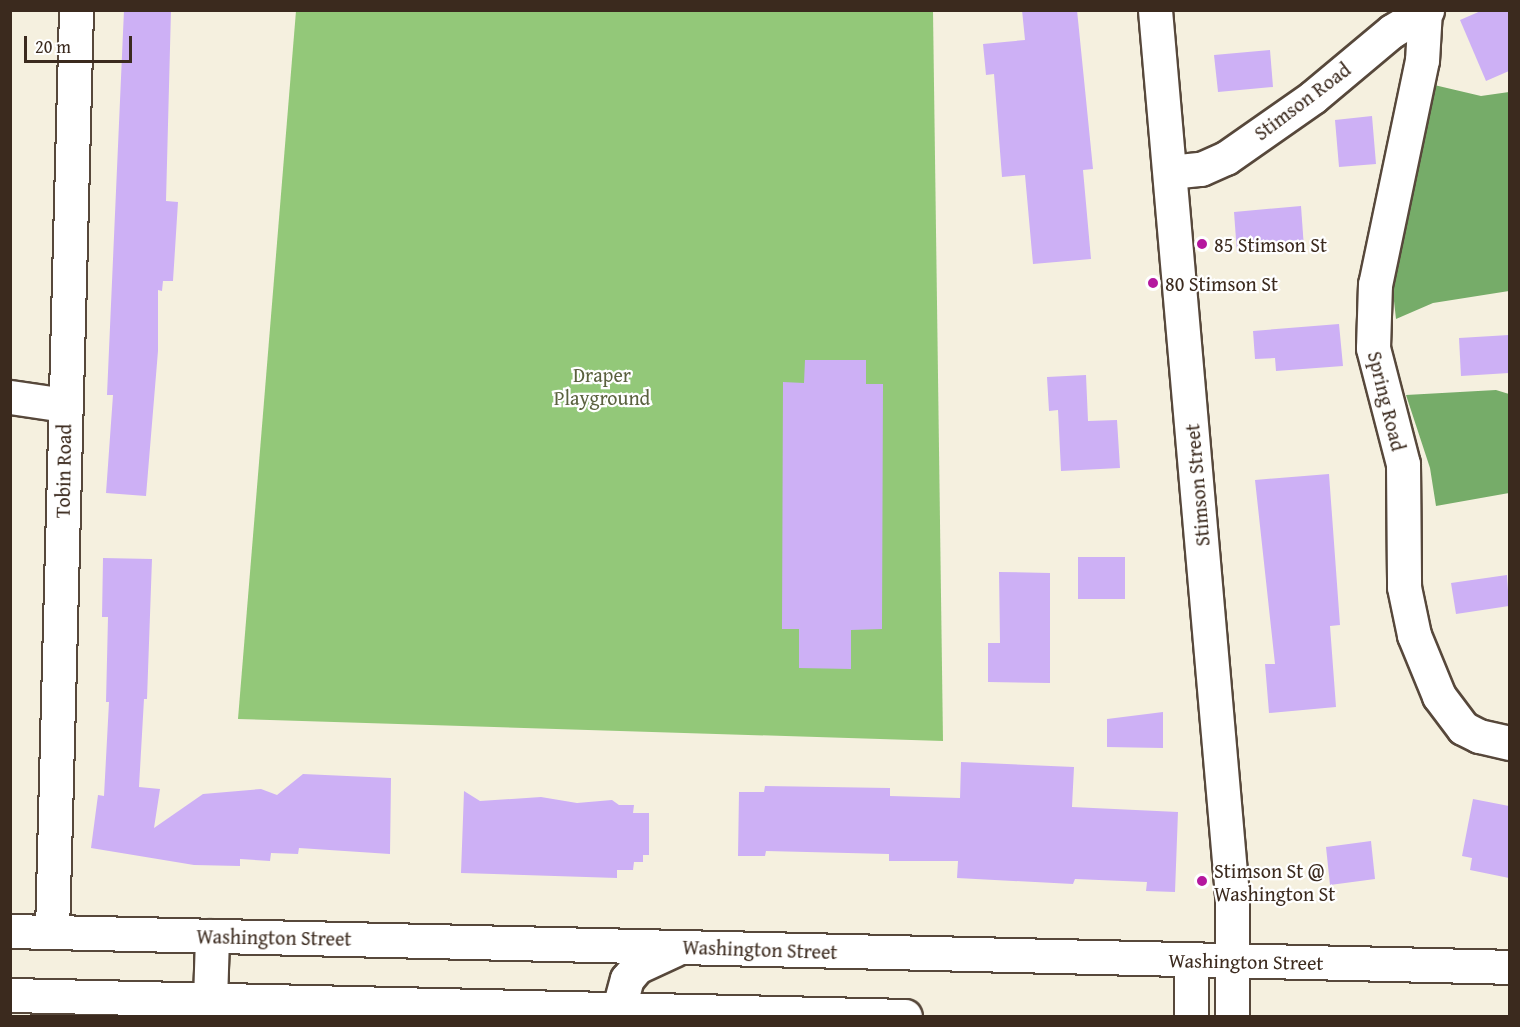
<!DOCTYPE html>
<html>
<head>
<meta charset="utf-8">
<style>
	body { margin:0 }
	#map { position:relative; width:1520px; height:1027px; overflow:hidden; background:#f5f0df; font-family:"Gentium Book Plus",serif }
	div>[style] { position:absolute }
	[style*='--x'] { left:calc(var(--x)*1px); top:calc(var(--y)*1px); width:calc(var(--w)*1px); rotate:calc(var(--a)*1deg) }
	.green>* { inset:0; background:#93c879 }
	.forest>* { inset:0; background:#76ac69 }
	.building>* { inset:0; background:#cdb0f5 }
	.roads { filter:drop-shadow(2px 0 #57483b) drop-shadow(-2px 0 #57483b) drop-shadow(0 2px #57483b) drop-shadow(0 -2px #57483b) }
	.street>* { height:33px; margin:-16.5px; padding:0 16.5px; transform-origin:16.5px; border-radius:16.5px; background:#fff }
	.secondary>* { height:33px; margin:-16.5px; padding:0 16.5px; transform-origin:16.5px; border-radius:16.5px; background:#fff }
	.primary>* { height:33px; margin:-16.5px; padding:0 16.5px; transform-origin:16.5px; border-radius:16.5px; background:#fff }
	.dots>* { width:16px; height:16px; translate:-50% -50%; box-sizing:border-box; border:3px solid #fff; border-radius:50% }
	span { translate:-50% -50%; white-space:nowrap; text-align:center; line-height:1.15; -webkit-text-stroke:4.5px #fff; paint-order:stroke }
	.street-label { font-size:20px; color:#3b2a1e }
	.poi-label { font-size:20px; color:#3b2a1e }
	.left { translate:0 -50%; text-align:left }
	.park-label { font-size:20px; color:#5a613e }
	.frame { position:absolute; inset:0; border:12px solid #3b2a1e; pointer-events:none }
	.scale { position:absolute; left:24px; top:36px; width:108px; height:27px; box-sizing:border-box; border:3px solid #3b2a1e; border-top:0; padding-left:8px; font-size:18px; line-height:21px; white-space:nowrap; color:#3b2a1e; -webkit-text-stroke:4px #fff; paint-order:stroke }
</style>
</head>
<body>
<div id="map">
	<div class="green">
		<div style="clip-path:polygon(296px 11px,933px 11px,943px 741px,238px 719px)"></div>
	</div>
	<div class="forest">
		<div style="clip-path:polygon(1430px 84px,1481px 96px,1509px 92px,1509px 291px,1433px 303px,1396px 319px,1393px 292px)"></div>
		<div style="clip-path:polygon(1496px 390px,1509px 394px,1509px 493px,1436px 506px,1430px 468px,1406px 395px)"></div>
	</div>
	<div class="building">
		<div style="clip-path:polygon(124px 10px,171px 10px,166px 201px,178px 202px,173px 281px,163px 281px,162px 291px,158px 290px,158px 351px,146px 496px,106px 493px,113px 395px,107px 395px)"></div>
		<div style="clip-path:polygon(1022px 10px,1077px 10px,1093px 169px,1083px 170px,1091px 259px,1033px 264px,1025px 175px,1002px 177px,994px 74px,986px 75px,983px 44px,1025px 40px)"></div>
		<div style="clip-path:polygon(1483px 10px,1509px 10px,1509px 71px,1486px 81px,1460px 20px)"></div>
		<div style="clip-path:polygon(1270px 50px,1273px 87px,1218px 92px,1214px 55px)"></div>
		<div style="clip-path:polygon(1372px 116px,1376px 164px,1339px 167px,1335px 120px)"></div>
		<div style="clip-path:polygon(1301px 206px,1304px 248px,1237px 253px,1234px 212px)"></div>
		<div style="clip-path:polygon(1339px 324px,1343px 366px,1276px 371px,1275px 358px,1255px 359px,1253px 331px)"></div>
		<div style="clip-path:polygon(1509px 335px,1509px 373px,1461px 376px,1459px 338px)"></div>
		<div style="clip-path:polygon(805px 360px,866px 360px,866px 384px,883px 384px,882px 629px,851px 630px,851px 669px,799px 668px,799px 629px,782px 629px,783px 382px,804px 383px)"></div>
		<div style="clip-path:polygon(1086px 375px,1088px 421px,1117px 420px,1120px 468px,1061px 471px,1058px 410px,1049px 411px,1047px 377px)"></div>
		<div style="clip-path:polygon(1329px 474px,1340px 625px,1330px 626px,1336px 707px,1269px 713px,1265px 664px,1275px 664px,1255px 480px)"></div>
		<div style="clip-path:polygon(1078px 557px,1125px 557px,1125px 599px,1078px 599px)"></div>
		<div style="clip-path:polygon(103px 558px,152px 559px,147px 699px,144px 699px,139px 787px,160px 789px,154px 828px,203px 794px,261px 789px,277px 795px,303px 774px,391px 778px,390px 854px,299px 848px,298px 854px,271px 853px,270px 861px,240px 859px,240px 866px,194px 865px,91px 848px,98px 795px,104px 796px,109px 702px,106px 702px,108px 617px,102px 617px)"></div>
		<div style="clip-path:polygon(999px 572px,1050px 573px,1050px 683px,988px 682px,988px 643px,1000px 643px)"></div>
		<div style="clip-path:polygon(1507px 575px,1509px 606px,1456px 614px,1451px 583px)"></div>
		<div style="clip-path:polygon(1163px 712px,1163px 748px,1107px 747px,1107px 719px)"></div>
		<div style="clip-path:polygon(961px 762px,1074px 767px,1072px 807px,1178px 812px,1175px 892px,1146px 891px,1147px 882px,1075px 879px,1073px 884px,957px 878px,958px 861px,889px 861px,889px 854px,766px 851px,765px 856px,738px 856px,739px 792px,764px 792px,765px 786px,890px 788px,890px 796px,960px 798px)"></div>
		<div style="clip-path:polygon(464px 791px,480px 801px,541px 797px,577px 803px,612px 800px,619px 805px,634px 805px,633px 813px,649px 813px,649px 855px,643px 855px,643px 862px,634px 862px,633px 870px,617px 870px,617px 878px,461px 873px)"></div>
		<div style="clip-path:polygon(1473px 799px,1509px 806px,1509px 878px,1470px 870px,1472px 858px,1462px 856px)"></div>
		<div style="clip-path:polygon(1371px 841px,1375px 879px,1330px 885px,1326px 847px)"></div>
	</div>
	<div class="roads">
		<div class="street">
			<div style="--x:1425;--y:10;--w:50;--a:93.4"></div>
			<div style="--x:1422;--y:60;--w:229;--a:101.8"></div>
			<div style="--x:1375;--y:284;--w:64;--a:91.8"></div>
			<div style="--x:1373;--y:348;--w:120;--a:75.5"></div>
			<div style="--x:1403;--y:464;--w:123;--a:89.5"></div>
			<div style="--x:1404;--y:587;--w:49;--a:78.2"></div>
			<div style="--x:1414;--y:635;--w:66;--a:67.7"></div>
			<div style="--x:1439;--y:696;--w:40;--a:53"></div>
			<div style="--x:1463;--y:728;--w:18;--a:27"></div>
			<div style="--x:1479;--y:736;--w:32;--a:13"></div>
			<div style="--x:1170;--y:172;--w:31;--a:-6"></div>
			<div style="--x:1201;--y:169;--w:27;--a:-24"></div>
			<div style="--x:1226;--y:158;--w:106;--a:-35"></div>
			<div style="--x:1313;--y:97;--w:103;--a:-39.9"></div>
			<div style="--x:1392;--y:31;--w:41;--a:-31"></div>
			<div style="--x:10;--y:397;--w:55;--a:8.4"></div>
			<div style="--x:52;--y:932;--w:922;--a:-88.51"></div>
		</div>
		<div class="secondary">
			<div style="--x:1155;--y:10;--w:888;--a:85.03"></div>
			<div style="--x:1232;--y:895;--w:66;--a:90"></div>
		</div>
		<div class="primary">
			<div style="--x:10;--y:931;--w:1500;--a:1.37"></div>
			<div style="--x:10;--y:995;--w:895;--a:1.34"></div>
			<div style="--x:210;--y:1001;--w:65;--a:-88.2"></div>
			<div style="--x:619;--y:1008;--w:30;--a:-75"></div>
			<div style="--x:627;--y:979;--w:16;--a:-50"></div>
			<div style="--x:637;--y:967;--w:41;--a:-24.7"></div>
			<div style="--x:1191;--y:1016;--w:56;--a:-90"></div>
			<div style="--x:1232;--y:1016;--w:55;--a:-90"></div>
		</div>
	</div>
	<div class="dots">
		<div style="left:1202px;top:244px;background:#b5179e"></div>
		<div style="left:1153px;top:283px;background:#b5179e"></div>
		<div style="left:1202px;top:881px;background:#b5179e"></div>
	</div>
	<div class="street-label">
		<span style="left:1302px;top:101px;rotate:-37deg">Stimson Road</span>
		<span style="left:1387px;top:401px;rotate:76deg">Spring Road</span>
		<span style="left:63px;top:471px;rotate:-89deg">Tobin Road</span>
		<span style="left:1197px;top:485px;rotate:-95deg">Stimson Street</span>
		<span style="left:274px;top:937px;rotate:1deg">Washington Street</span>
		<span style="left:760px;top:949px;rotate:2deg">Washington Street</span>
		<span style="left:1246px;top:961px;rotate:1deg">Washington Street</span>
	</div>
	<div class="poi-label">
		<span class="left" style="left:1214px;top:244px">85 Stimson St</span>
		<span class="left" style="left:1165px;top:283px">80 Stimson St</span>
		<span class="left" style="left:1214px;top:882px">Stimson St @<br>Washington St</span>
	</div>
	<div class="park-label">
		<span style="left:602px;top:386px">Draper<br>Playground</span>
	</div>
	<div class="frame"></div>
	<div class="scale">20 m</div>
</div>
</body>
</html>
